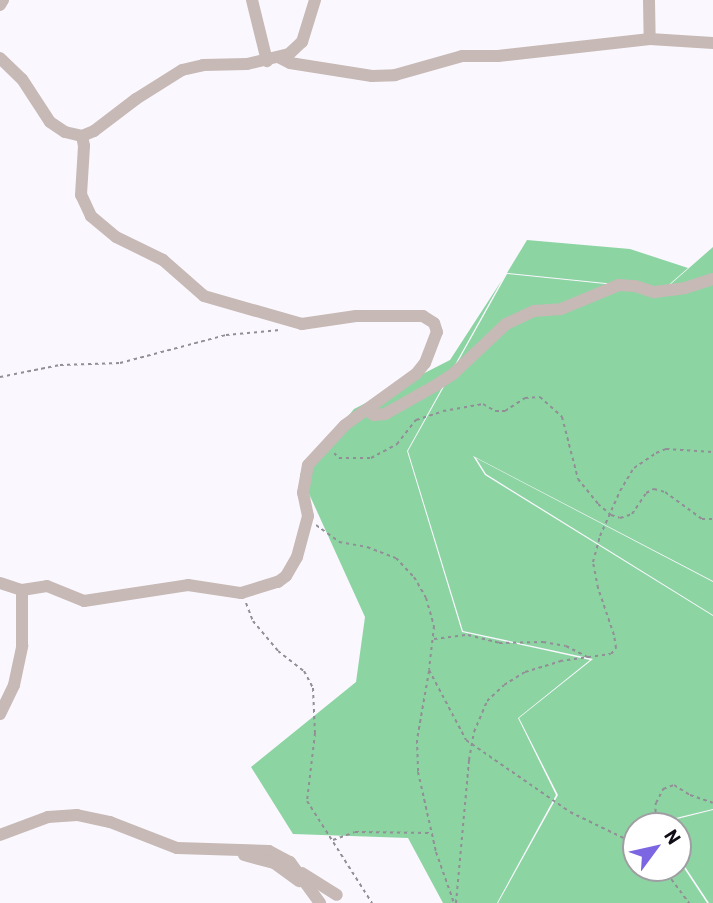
<!DOCTYPE html>
<html>
<head>
<meta charset="utf-8">
<style>
	body { margin:0 }
	#map { position:relative; width:713px; height:903px; overflow:hidden; background:#faf8fe; font-family:Barlow,sans-serif }
	div>[style] { position:absolute }
	[style*='--x'] { left:calc(var(--x)*1px); top:calc(var(--y)*1px); width:calc(var(--w)*1px); rotate:calc(var(--a)*1deg) }
	.forest>* { inset:0; background:#8dd4a3 }
	.path>* { height:2px; margin-top:-1px; transform-origin:0; background:repeating-linear-gradient(90deg,#918e96 0 3.5px,transparent 0 7px) }
	.minor>* { height:12px; margin:-6px; padding:0 6px; transform-origin:6px; border-radius:6px; background:#c7b9b5 }
	span { translate:-50% -50%; white-space:nowrap; text-align:center; line-height:1.15; -webkit-text-stroke:7px #fff; paint-order:stroke }
	.north { position:absolute; left:622px; top:812px; width:70px; height:70px; box-sizing:border-box; background:#fff; border:2px solid #9f9ea2; border-radius:50%; rotate:57deg; font-size:19px; font-weight:700; line-height:28px; text-align:center; color:#100d16 }
	.north::after { content:''; display:block; margin:auto; width:24px; height:32px; background:#7d66e2; clip-path:polygon(50% 0,100% 100%,50% 72%,0 100%) }
</style>
</head>
<body>
<div id="map">
	<div class="forest">
		<div style="clip-path:polygon(527px 240px,630px 249px,688px 268px,664px 289px,507px 273px)"></div>
		<div style="clip-path:polygon(713px 247px,713px 581px,473px 456px,485px 475px,713px 616px,713px 809px,655px 823px,657px 826px,636px 826px,636px 868px,678px 868px,678px 859px,707px 903px,498px 903px,558px 795px,519px 718px,593px 659px,463px 631px,408px 451px,507px 274px,664px 290px)"></div>
		<div style="clip-path:polygon(502px 280px,407px 451px,462px 632px,590px 660px,518px 718px,556px 795px,497px 903px,443px 903px,408px 838px,293px 834px,251px 767px,356px 682px,365px 617px,300px 474px,354px 409px,450px 360px)"></div>
		<div style="clip-path:polygon(476px 458px,713px 582px,713px 615px,486px 474px)"></div>
		<div style="clip-path:polygon(713px 810px,713px 903px,709px 903px,678px 856px,678px 826px,657px 824px)"></div>
	</div>
	<div class="path">
		<div style="--x:0;--y:377;--w:61;--a:-11.3"></div>
		<div style="--x:60;--y:365;--w:60;--a:-1.9"></div>
		<div style="--x:120;--y:363;--w:110;--a:-14.8"></div>
		<div style="--x:226;--y:335;--w:54;--a:-5.3"></div>
		<div style="--x:334;--y:453;--w:7;--a:45"></div>
		<div style="--x:339;--y:458;--w:32;--a:0"></div>
		<div style="--x:371;--y:458;--w:30;--a:-28"></div>
		<div style="--x:397;--y:444;--w:31;--a:-52"></div>
		<div style="--x:416;--y:420;--w:28;--a:-18"></div>
		<div style="--x:443;--y:411;--w:41;--a:-9.9"></div>
		<div style="--x:483;--y:404;--w:14;--a:30"></div>
		<div style="--x:495;--y:411;--w:10;--a:0"></div>
		<div style="--x:505;--y:411;--w:24;--a:-33"></div>
		<div style="--x:525;--y:398;--w:15;--a:-4"></div>
		<div style="--x:540;--y:397;--w:30;--a:42"></div>
		<div style="--x:562;--y:417;--w:64;--a:75.5"></div>
		<div style="--x:578;--y:479;--w:32;--a:51"></div>
		<div style="--x:598;--y:504;--w:17;--a:40"></div>
		<div style="--x:611;--y:515;--w:9;--a:18"></div>
		<div style="--x:620;--y:518;--w:13;--a:-18"></div>
		<div style="--x:632;--y:514;--w:25;--a:-56"></div>
		<div style="--x:646;--y:493;--w:9;--a:-27"></div>
		<div style="--x:654;--y:489;--w:11;--a:15"></div>
		<div style="--x:665;--y:492;--w:46;--a:36.1"></div>
		<div style="--x:702;--y:519;--w:11;--a:0"></div>
		<div style="--x:316;--y:525;--w:29;--a:36"></div>
		<div style="--x:339;--y:542;--w:28;--a:10"></div>
		<div style="--x:367;--y:547;--w:31;--a:21"></div>
		<div style="--x:396;--y:558;--w:26;--a:47"></div>
		<div style="--x:414;--y:577;--w:24;--a:60"></div>
		<div style="--x:426;--y:598;--w:29;--a:74"></div>
		<div style="--x:434;--y:626;--w:44;--a:96.5"></div>
		<div style="--x:429;--y:670;--w:79;--a:62.1"></div>
		<div style="--x:466;--y:740;--w:126;--a:34.7"></div>
		<div style="--x:570;--y:812;--w:73;--a:25.9"></div>
		<div style="--x:246;--y:603;--w:19;--a:69"></div>
		<div style="--x:253;--y:621;--w:39;--a:50"></div>
		<div style="--x:278;--y:651;--w:33;--a:38"></div>
		<div style="--x:304;--y:671;--w:19;--a:62"></div>
		<div style="--x:313;--y:688;--w:45;--a:87.5"></div>
		<div style="--x:315;--y:733;--w:68;--a:96.7"></div>
		<div style="--x:307;--y:801;--w:121;--a:57.5"></div>
		<div style="--x:434;--y:639;--w:34;--a:-7"></div>
		<div style="--x:468;--y:635;--w:32;--a:14"></div>
		<div style="--x:499;--y:643;--w:44;--a:-1.3"></div>
		<div style="--x:543;--y:642;--w:23;--a:10"></div>
		<div style="--x:566;--y:646;--w:25;--a:27"></div>
		<div style="--x:429;--y:671;--w:70;--a:99.9"></div>
		<div style="--x:417;--y:740;--w:32;--a:88"></div>
		<div style="--x:418;--y:772;--w:82;--a:77.3"></div>
		<div style="--x:436;--y:852;--w:54;--a:70.6"></div>
		<div style="--x:655;--y:826;--w:23;--a:-88"></div>
		<div style="--x:656;--y:803;--w:16;--a:-63"></div>
		<div style="--x:663;--y:789;--w:12;--a:-20"></div>
		<div style="--x:674;--y:785;--w:19;--a:32"></div>
		<div style="--x:690;--y:795;--w:24;--a:19"></div>
		<div style="--x:627;--y:838;--w:9;--a:-18"></div>
		<div style="--x:333;--y:840;--w:23;--a:-20"></div>
		<div style="--x:355;--y:832;--w:76;--a:0.8"></div>
		<div style="--x:663;--y:868;--w:44;--a:53.4"></div>
		<div style="--x:456;--y:903;--w:144;--a:-84.8"></div>
		<div style="--x:469;--y:760;--w:28;--a:-80"></div>
		<div style="--x:474;--y:732;--w:34;--a:-67"></div>
		<div style="--x:487;--y:701;--w:23;--a:-43"></div>
		<div style="--x:504;--y:685;--w:25;--a:-32"></div>
		<div style="--x:525;--y:672;--w:37;--a:-17"></div>
		<div style="--x:560;--y:661;--w:51;--a:-7.8"></div>
		<div style="--x:611;--y:654;--w:8;--a:-50"></div>
		<div style="--x:616;--y:648;--w:13;--a:-99"></div>
		<div style="--x:614;--y:635;--w:50;--a:-108.8"></div>
		<div style="--x:598;--y:588;--w:26;--a:-101"></div>
		<div style="--x:593;--y:562;--w:27;--a:-75"></div>
		<div style="--x:600;--y:536;--w:49;--a:-66"></div>
		<div style="--x:620;--y:491;--w:27;--a:-59"></div>
		<div style="--x:634;--y:468;--w:27;--a:-34"></div>
		<div style="--x:656;--y:453;--w:11;--a:-22"></div>
		<div style="--x:666;--y:449;--w:47;--a:3.7"></div>
	</div>
	<div class="minor">
		<div style="--x:252;--y:0;--w:63;--a:76.2"></div>
		<div style="--x:649;--y:0;--w:39;--a:89"></div>
		<div style="--x:0;--y:5;--w:6;--a:-59"></div>
		<div style="--x:0;--y:58;--w:30;--a:44"></div>
		<div style="--x:22;--y:79;--w:51;--a:56.9"></div>
		<div style="--x:50;--y:122;--w:18;--a:34"></div>
		<div style="--x:65;--y:132;--w:17;--a:13"></div>
		<div style="--x:82;--y:136;--w:13;--a:-23"></div>
		<div style="--x:94;--y:131;--w:53;--a:-37.3"></div>
		<div style="--x:136;--y:99;--w:54;--a:-32.2"></div>
		<div style="--x:182;--y:70;--w:22;--a:-13"></div>
		<div style="--x:203;--y:65;--w:44;--a:-1.3"></div>
		<div style="--x:247;--y:64;--w:43;--a:-13.4"></div>
		<div style="--x:289;--y:54;--w:18;--a:-43"></div>
		<div style="--x:302;--y:42;--w:44;--a:-72.8"></div>
		<div style="--x:280;--y:58;--w:11;--a:27"></div>
		<div style="--x:290;--y:63;--w:83;--a:9"></div>
		<div style="--x:372;--y:76;--w:23;--a:-2"></div>
		<div style="--x:395;--y:75;--w:70;--a:-15.8"></div>
		<div style="--x:462;--y:56;--w:36;--a:0"></div>
		<div style="--x:498;--y:56;--w:153;--a:-6.4"></div>
		<div style="--x:650;--y:39;--w:63;--a:3.6"></div>
		<div style="--x:368;--y:411;--w:7;--a:34"></div>
		<div style="--x:374;--y:415;--w:11;--a:-5"></div>
		<div style="--x:385;--y:414;--w:55;--a:-29.4"></div>
		<div style="--x:433;--y:387;--w:24;--a:-33"></div>
		<div style="--x:453;--y:374;--w:73;--a:-43.3"></div>
		<div style="--x:506;--y:324;--w:31;--a:-25"></div>
		<div style="--x:534;--y:311;--w:27;--a:-4"></div>
		<div style="--x:561;--y:309;--w:63;--a:-22.5"></div>
		<div style="--x:619;--y:285;--w:16;--a:4"></div>
		<div style="--x:635;--y:286;--w:20;--a:18"></div>
		<div style="--x:654;--y:292;--w:31;--a:-7"></div>
		<div style="--x:685;--y:288;--w:29;--a:-18"></div>
		<div style="--x:0;--y:583;--w:23;--a:18"></div>
		<div style="--x:22;--y:590;--w:25;--a:-9"></div>
		<div style="--x:47;--y:586;--w:40;--a:22"></div>
		<div style="--x:84;--y:601;--w:105;--a:-8.7"></div>
		<div style="--x:188;--y:585;--w:54;--a:8.6"></div>
		<div style="--x:241;--y:593;--w:39;--a:-17"></div>
		<div style="--x:278;--y:582;--w:10;--a:-37"></div>
		<div style="--x:286;--y:576;--w:22;--a:-60"></div>
		<div style="--x:297;--y:557;--w:42;--a:-75"></div>
		<div style="--x:308;--y:516;--w:24;--a:-102"></div>
		<div style="--x:303;--y:493;--w:28;--a:-80"></div>
		<div style="--x:308;--y:465;--w:54;--a:-47.2"></div>
		<div style="--x:345;--y:425;--w:87;--a:-35.7"></div>
		<div style="--x:416;--y:374;--w:14;--a:-51"></div>
		<div style="--x:425;--y:363;--w:33;--a:-69"></div>
		<div style="--x:437;--y:332;--w:9;--a:-108"></div>
		<div style="--x:434;--y:323;--w:13;--a:-148"></div>
		<div style="--x:423;--y:316;--w:67;--a:180"></div>
		<div style="--x:356;--y:316;--w:55;--a:171.6"></div>
		<div style="--x:302;--y:324;--w:102;--a:-164.1"></div>
		<div style="--x:204;--y:296;--w:55;--a:-138.7"></div>
		<div style="--x:163;--y:260;--w:52;--a:-153.9"></div>
		<div style="--x:116;--y:237;--w:33;--a:-140"></div>
		<div style="--x:91;--y:216;--w:23;--a:-115"></div>
		<div style="--x:81;--y:195;--w:49;--a:-86.5"></div>
		<div style="--x:84;--y:146;--w:10;--a:-101"></div>
		<div style="--x:0;--y:714;--w:32;--a:-64"></div>
		<div style="--x:14;--y:685;--w:40;--a:-78"></div>
		<div style="--x:22;--y:646;--w:56;--a:-90"></div>
		<div style="--x:0;--y:835;--w:51;--a:-20.6"></div>
		<div style="--x:48;--y:817;--w:29;--a:-4"></div>
		<div style="--x:77;--y:815;--w:34;--a:12"></div>
		<div style="--x:110;--y:822;--w:72;--a:21.2"></div>
		<div style="--x:177;--y:848;--w:92;--a:1.9"></div>
		<div style="--x:269;--y:851;--w:24;--a:28"></div>
		<div style="--x:290;--y:862;--w:51;--a:53.8"></div>
		<div style="--x:244;--y:855;--w:31;--a:15"></div>
		<div style="--x:274;--y:863;--w:31;--a:36"></div>
		<div style="--x:302;--y:873;--w:41;--a:32.2"></div>
	</div>
	<div class="north">N</div>
</div>
</body>
</html>
